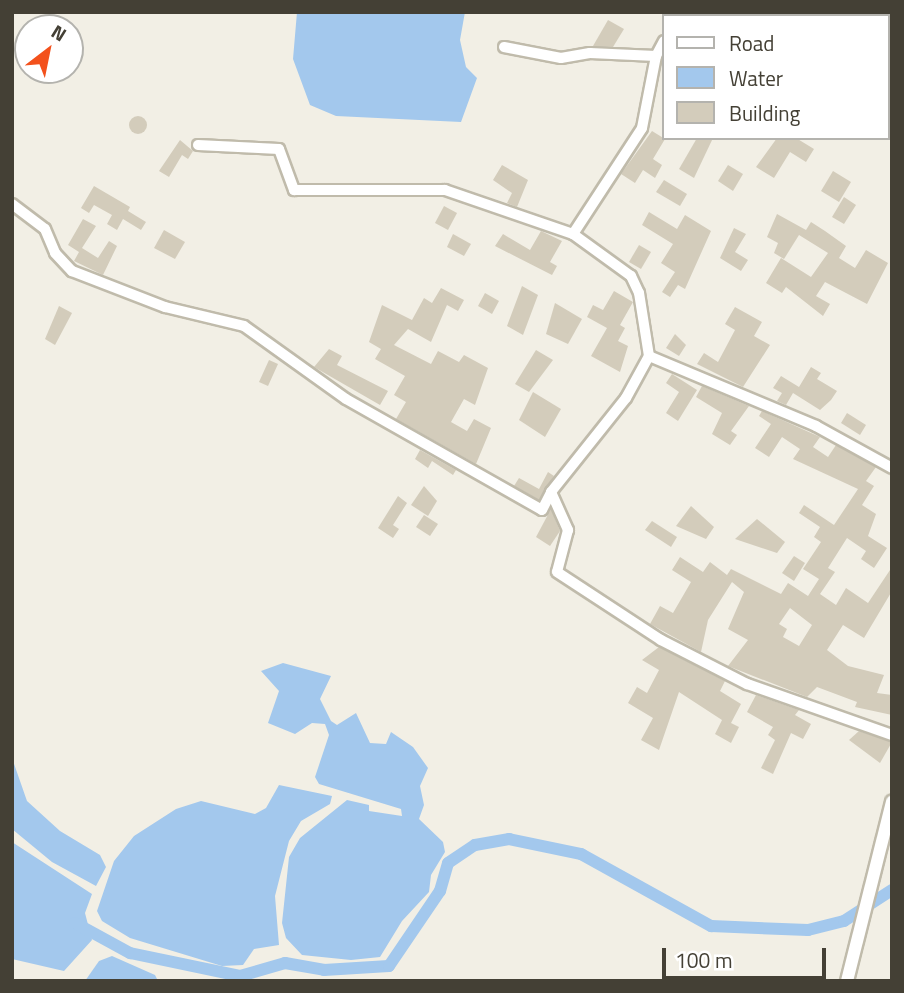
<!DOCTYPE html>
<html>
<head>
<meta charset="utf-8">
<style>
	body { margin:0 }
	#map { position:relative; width:904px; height:993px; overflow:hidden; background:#f2efe5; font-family:"Titillium Web",sans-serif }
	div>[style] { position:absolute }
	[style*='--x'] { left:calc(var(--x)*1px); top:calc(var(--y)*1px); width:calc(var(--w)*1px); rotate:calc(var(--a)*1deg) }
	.water>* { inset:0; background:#a3c8ed }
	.canal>* { height:12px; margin:-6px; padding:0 6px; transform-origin:6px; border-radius:6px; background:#a3c8ed }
	.building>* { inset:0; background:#d3ccbb }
	.round { border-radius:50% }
	.roads { filter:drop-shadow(2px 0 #c0bbab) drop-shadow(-2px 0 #c0bbab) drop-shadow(0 2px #c0bbab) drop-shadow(0 -2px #c0bbab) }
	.minor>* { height:10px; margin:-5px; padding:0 5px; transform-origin:5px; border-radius:5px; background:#fff }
	.tertiary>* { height:12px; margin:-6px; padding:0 6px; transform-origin:6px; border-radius:6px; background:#fff }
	span { translate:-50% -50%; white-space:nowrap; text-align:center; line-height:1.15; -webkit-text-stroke:7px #fff; paint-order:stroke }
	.frame { position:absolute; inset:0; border:14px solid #444035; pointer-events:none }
	.legend { position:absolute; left:662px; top:14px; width:228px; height:126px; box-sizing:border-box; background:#fff; border:2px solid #b4b3ae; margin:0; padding:9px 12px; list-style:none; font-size:21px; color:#444035 }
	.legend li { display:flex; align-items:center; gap:14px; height:35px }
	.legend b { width:35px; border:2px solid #b4b3ae }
	.north { position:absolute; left:14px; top:14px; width:70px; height:70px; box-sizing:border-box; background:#fff; border:2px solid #b4b3ae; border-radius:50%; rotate:32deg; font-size:19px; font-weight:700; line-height:28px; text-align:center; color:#444035 }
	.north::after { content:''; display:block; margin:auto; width:24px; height:32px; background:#f3511c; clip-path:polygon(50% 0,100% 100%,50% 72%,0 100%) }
	.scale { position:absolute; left:662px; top:948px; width:164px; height:32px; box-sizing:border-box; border:4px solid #444035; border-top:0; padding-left:9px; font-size:21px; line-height:24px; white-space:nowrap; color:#444035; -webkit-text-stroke:5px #fff; paint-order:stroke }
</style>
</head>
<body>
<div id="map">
	<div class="water">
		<div style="clip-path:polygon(297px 12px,465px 12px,460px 40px,466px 67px,477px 78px,461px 122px,336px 116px,310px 105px,293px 59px)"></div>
		<div style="clip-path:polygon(283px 663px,331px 676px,320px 699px,331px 721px,337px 725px,356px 713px,370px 743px,386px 744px,391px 732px,413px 747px,428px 768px,420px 786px,424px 805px,419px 819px,443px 842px,445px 852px,431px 875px,429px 892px,402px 921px,380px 957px,351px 960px,302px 955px,286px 938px,282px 923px,289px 857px,300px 838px,347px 800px,369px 805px,369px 811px,402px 816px,401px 809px,319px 784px,315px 777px,329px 735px,325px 724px,312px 723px,295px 734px,268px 723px,279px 691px,261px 671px)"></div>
		<div style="clip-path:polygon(12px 758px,27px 801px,60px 831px,100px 855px,106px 867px,96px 886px,52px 862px,12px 829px)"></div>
		<div style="clip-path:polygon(279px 785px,332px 796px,330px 804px,301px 821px,289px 841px,275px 896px,279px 945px,254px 949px,243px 965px,222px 966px,130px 938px,102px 921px,97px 911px,114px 861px,134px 836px,176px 809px,201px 801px,255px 814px,266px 808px)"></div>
		<div style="clip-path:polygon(12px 842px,92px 894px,85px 913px,92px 940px,64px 971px,12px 959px)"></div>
		<div style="clip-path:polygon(112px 956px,155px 975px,158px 981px,85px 981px,99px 961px)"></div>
	</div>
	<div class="canal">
		<div style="--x:75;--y:923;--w:63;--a:28.6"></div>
		<div style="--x:130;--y:953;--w:112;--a:11.8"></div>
		<div style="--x:240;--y:976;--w:47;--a:-16.1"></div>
		<div style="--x:285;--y:963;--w:40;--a:10"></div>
		<div style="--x:324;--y:970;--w:65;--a:-3.5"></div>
		<div style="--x:389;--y:966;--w:91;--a:-55.8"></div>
		<div style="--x:440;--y:891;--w:29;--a:-74"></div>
		<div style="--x:448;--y:863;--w:32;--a:-34"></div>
		<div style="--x:475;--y:845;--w:35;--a:-10"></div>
		<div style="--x:509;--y:839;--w:74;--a:11.8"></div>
		<div style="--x:581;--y:854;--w:149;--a:29"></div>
		<div style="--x:711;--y:926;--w:97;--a:2.4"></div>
		<div style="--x:808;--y:930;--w:37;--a:-14"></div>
		<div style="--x:844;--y:921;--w:57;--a:-32.9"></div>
	</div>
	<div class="building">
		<div style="clip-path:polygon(608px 20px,624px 29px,613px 47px,593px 46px)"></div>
		<div class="round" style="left:129px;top:116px;width:18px;height:18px"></div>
		<div style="clip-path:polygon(652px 131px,665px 139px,653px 159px,662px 165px,655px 178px,643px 170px,635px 183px,621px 174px)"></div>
		<div style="clip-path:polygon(697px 138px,713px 138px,694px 178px,679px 169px)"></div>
		<div style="clip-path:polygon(777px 138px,796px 138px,814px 149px,806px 162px,790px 152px,774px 178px,756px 167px)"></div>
		<div style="clip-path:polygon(180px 140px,193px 151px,188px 159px,182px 155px,169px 177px,159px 171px)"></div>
		<div style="clip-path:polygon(502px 165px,528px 180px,517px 207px,507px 203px,512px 193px,493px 180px)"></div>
		<div style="clip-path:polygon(728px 165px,743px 174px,733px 191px,718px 181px)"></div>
		<div style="clip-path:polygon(833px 171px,851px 182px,839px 202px,821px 191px)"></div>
		<div style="clip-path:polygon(664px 180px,687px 194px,680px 206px,656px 192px)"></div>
		<div style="clip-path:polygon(94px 186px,130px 207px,128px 211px,146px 222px,141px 230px,123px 219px,117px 230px,107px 224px,112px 215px,94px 205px,89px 213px,81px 208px)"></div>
		<div style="clip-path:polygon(844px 197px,856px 205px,844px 224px,832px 217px)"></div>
		<div style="clip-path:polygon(444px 206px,457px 213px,448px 230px,435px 223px)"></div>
		<div style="clip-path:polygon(649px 212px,677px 229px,685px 215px,711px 231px,685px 289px,678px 285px,670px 297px,662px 292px,675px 272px,661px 263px,673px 244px,642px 225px)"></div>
		<div style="clip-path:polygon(777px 214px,806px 230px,811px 222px,825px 231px,846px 246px,839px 258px,855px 268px,866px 250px,888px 263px,867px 304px,825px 282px,816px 296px,830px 304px,823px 316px,786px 287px,782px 293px,766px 283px,781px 258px,811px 277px,828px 253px,799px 235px,784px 259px,774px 253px,778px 243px,767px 237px)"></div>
		<div style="clip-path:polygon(83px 219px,96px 226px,82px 248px,98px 258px,109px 241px,117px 246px,103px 275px,74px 261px,79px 252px,68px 245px)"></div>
		<div style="clip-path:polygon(734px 228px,746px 234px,735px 252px,748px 260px,741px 271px,720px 258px)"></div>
		<div style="clip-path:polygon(164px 230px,185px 242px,175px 259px,154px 248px)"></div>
		<div style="clip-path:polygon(541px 231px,562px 241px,550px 262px,557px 266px,552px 275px,495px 246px,503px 234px,530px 250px)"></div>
		<div style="clip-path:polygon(453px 234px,471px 244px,464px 256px,447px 247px)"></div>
		<div style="clip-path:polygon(639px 245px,651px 252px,641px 269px,629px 262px)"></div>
		<div style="clip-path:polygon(522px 286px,538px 295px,523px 335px,507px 326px)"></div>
		<div style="clip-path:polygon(441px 288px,464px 300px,458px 311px,447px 305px,431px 342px,408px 329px,394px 345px,431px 364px,438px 351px,459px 362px,464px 355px,488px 368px,475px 405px,464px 399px,451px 422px,467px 431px,474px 419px,491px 428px,476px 464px,396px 419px,406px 402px,394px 395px,405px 376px,375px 359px,381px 349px,369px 342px,382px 305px,412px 320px,424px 298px,432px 303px)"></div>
		<div style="clip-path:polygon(614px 291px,633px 302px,620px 325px,625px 328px,618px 341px,628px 346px,620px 372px,591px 356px,607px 328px,587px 317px,593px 305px,603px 310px)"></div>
		<div style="clip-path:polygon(485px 293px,499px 301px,492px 314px,478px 306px)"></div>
		<div style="clip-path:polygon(555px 303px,582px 319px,568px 344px,546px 334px)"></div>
		<div style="clip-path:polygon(59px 306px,72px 313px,55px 345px,45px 339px)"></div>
		<div style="clip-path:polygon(735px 307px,762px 322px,754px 336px,770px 345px,743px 387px,697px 364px,704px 353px,718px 362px,735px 330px,725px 324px)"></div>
		<div style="clip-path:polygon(675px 334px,686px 345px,679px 356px,666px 348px)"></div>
		<div style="clip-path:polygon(329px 349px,342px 356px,337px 365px,388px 391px,380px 405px,314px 367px)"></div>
		<div style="clip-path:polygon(536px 350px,553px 360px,529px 392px,515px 384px)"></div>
		<div style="clip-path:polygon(269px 360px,278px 364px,268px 386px,259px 382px)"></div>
		<div style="clip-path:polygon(811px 367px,821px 373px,817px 379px,837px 391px,831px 400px,820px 410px,793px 393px,786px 405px,777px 401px,782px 393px,773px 388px,781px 376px,799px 387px)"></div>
		<div style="clip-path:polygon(672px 374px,697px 390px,678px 421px,666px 413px,679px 392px,666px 383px)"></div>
		<div style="clip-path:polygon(702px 386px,749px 406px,731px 431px,737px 435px,730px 445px,712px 434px,722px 413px,696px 397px)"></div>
		<div style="clip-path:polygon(533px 392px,561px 409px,545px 437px,519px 420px)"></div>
		<div style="clip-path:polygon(evenodd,762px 411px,820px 437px,813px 447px,828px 457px,836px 445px,876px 467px,866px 481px,874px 486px,862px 505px,876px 514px,868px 536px,887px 548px,874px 568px,861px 559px,866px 551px,847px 538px,828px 568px,835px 572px,820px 594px,836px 605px,846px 588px,868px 603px,892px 567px,892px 591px,864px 638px,843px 625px,827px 650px,848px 666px,884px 675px,877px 693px,892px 695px,892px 715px,855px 707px,857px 702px,817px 687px,807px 697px,728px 666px,748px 640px,728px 629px,744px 592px,732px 582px,708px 620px,701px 652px,650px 624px,660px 606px,673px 613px,691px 582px,672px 570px,680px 557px,703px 572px,710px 562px,727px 575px,731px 569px,781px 594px,788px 583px,808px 596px,819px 579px,803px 569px,821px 542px,814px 537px,820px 527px,799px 513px,804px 505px,834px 525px,858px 489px,793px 459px,800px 449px,782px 437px,769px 457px,755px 448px,771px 424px,759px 416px,762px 411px,790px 608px,812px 625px,799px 646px,783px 637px,787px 629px,779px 624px,790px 608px)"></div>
		<div style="clip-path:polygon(847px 413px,866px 425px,860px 435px,841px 423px)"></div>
		<div style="clip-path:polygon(420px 450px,456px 470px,453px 475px,432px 461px,428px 468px,415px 459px)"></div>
		<div style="clip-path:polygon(548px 472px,554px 476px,539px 500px,514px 486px,519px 478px,539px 489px)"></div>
		<div style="clip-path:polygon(424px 486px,437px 501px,428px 516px,411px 505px)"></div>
		<div style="clip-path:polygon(398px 496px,407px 503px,393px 525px,399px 529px,393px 538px,378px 528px)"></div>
		<div style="clip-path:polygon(691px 506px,714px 527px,706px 539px,676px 526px)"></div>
		<div style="clip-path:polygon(551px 509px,560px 531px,550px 546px,536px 537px)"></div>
		<div style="clip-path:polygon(424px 515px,438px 524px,430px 536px,416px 527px)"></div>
		<div style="clip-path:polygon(757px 519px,785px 542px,777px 553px,735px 539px)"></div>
		<div style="clip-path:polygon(652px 521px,677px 537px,671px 547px,645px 530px)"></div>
		<div style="clip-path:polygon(794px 556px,805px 563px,794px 581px,782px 573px)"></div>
		<div style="clip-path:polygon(659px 647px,725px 681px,720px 691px,741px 704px,731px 723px,739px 727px,731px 743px,715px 734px,722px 720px,679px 692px,659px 750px,641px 740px,653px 718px,628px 703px,637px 687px,647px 693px,659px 670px,642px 660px)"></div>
		<div style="clip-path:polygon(756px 695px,799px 710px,795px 715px,811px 724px,803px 739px,791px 733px,773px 774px,761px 768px,775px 740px,768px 735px,773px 727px,747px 712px)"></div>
		<div style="clip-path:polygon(859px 731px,892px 742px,880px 763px,849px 740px)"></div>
	</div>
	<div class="roads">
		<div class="minor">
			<div style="--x:793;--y:12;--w:7;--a:34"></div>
			<div style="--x:678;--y:16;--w:4;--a:-63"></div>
			<div style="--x:504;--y:47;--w:58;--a:10.9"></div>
			<div style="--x:561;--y:58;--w:29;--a:-10"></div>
			<div style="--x:590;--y:53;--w:66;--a:2.6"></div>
			<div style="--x:888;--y:62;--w:4;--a:14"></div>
			<div style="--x:198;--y:145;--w:81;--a:2.8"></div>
			<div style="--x:279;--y:149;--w:44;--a:69.9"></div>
			<div style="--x:294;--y:190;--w:151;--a:0"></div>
			<div style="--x:445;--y:190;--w:135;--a:19"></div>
			<div style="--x:12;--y:204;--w:41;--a:37.1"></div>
			<div style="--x:45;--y:229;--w:26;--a:67"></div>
			<div style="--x:55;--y:253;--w:25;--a:47"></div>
			<div style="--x:72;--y:271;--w:100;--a:21.2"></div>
			<div style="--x:165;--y:307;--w:81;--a:13.5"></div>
			<div style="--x:244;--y:326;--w:125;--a:35.6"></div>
			<div style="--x:346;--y:399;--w:225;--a:29.5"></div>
			<div style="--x:542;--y:510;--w:20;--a:-63"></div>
			<div style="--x:551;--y:492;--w:42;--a:65.9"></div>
			<div style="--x:568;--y:530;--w:43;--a:104.7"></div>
			<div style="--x:557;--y:572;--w:124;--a:33.2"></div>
			<div style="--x:661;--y:640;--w:97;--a:27.1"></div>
			<div style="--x:747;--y:684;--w:154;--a:19.4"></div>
			<div style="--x:649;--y:356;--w:181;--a:22.7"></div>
			<div style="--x:816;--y:426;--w:87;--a:28.9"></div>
			<div style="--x:551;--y:492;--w:120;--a:-51.4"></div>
			<div style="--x:626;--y:398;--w:48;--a:-61.3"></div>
			<div style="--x:649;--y:356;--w:64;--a:-99"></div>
			<div style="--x:639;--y:293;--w:19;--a:-115"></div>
			<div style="--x:631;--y:276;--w:72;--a:-144.1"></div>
			<div style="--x:573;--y:234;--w:126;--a:-56.9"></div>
			<div style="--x:642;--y:128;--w:73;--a:-79"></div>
			<div style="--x:656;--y:56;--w:17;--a:-62"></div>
		</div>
		<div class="tertiary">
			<div style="--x:847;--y:981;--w:185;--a:-75.9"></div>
		</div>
	</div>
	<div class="frame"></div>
	<ul class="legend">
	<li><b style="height:9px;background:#fff"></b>Road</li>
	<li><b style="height:19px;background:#a3c8ed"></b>Water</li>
	<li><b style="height:19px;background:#d3ccbb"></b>Building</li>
	</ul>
	<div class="north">N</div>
	<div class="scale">100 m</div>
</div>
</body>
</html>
